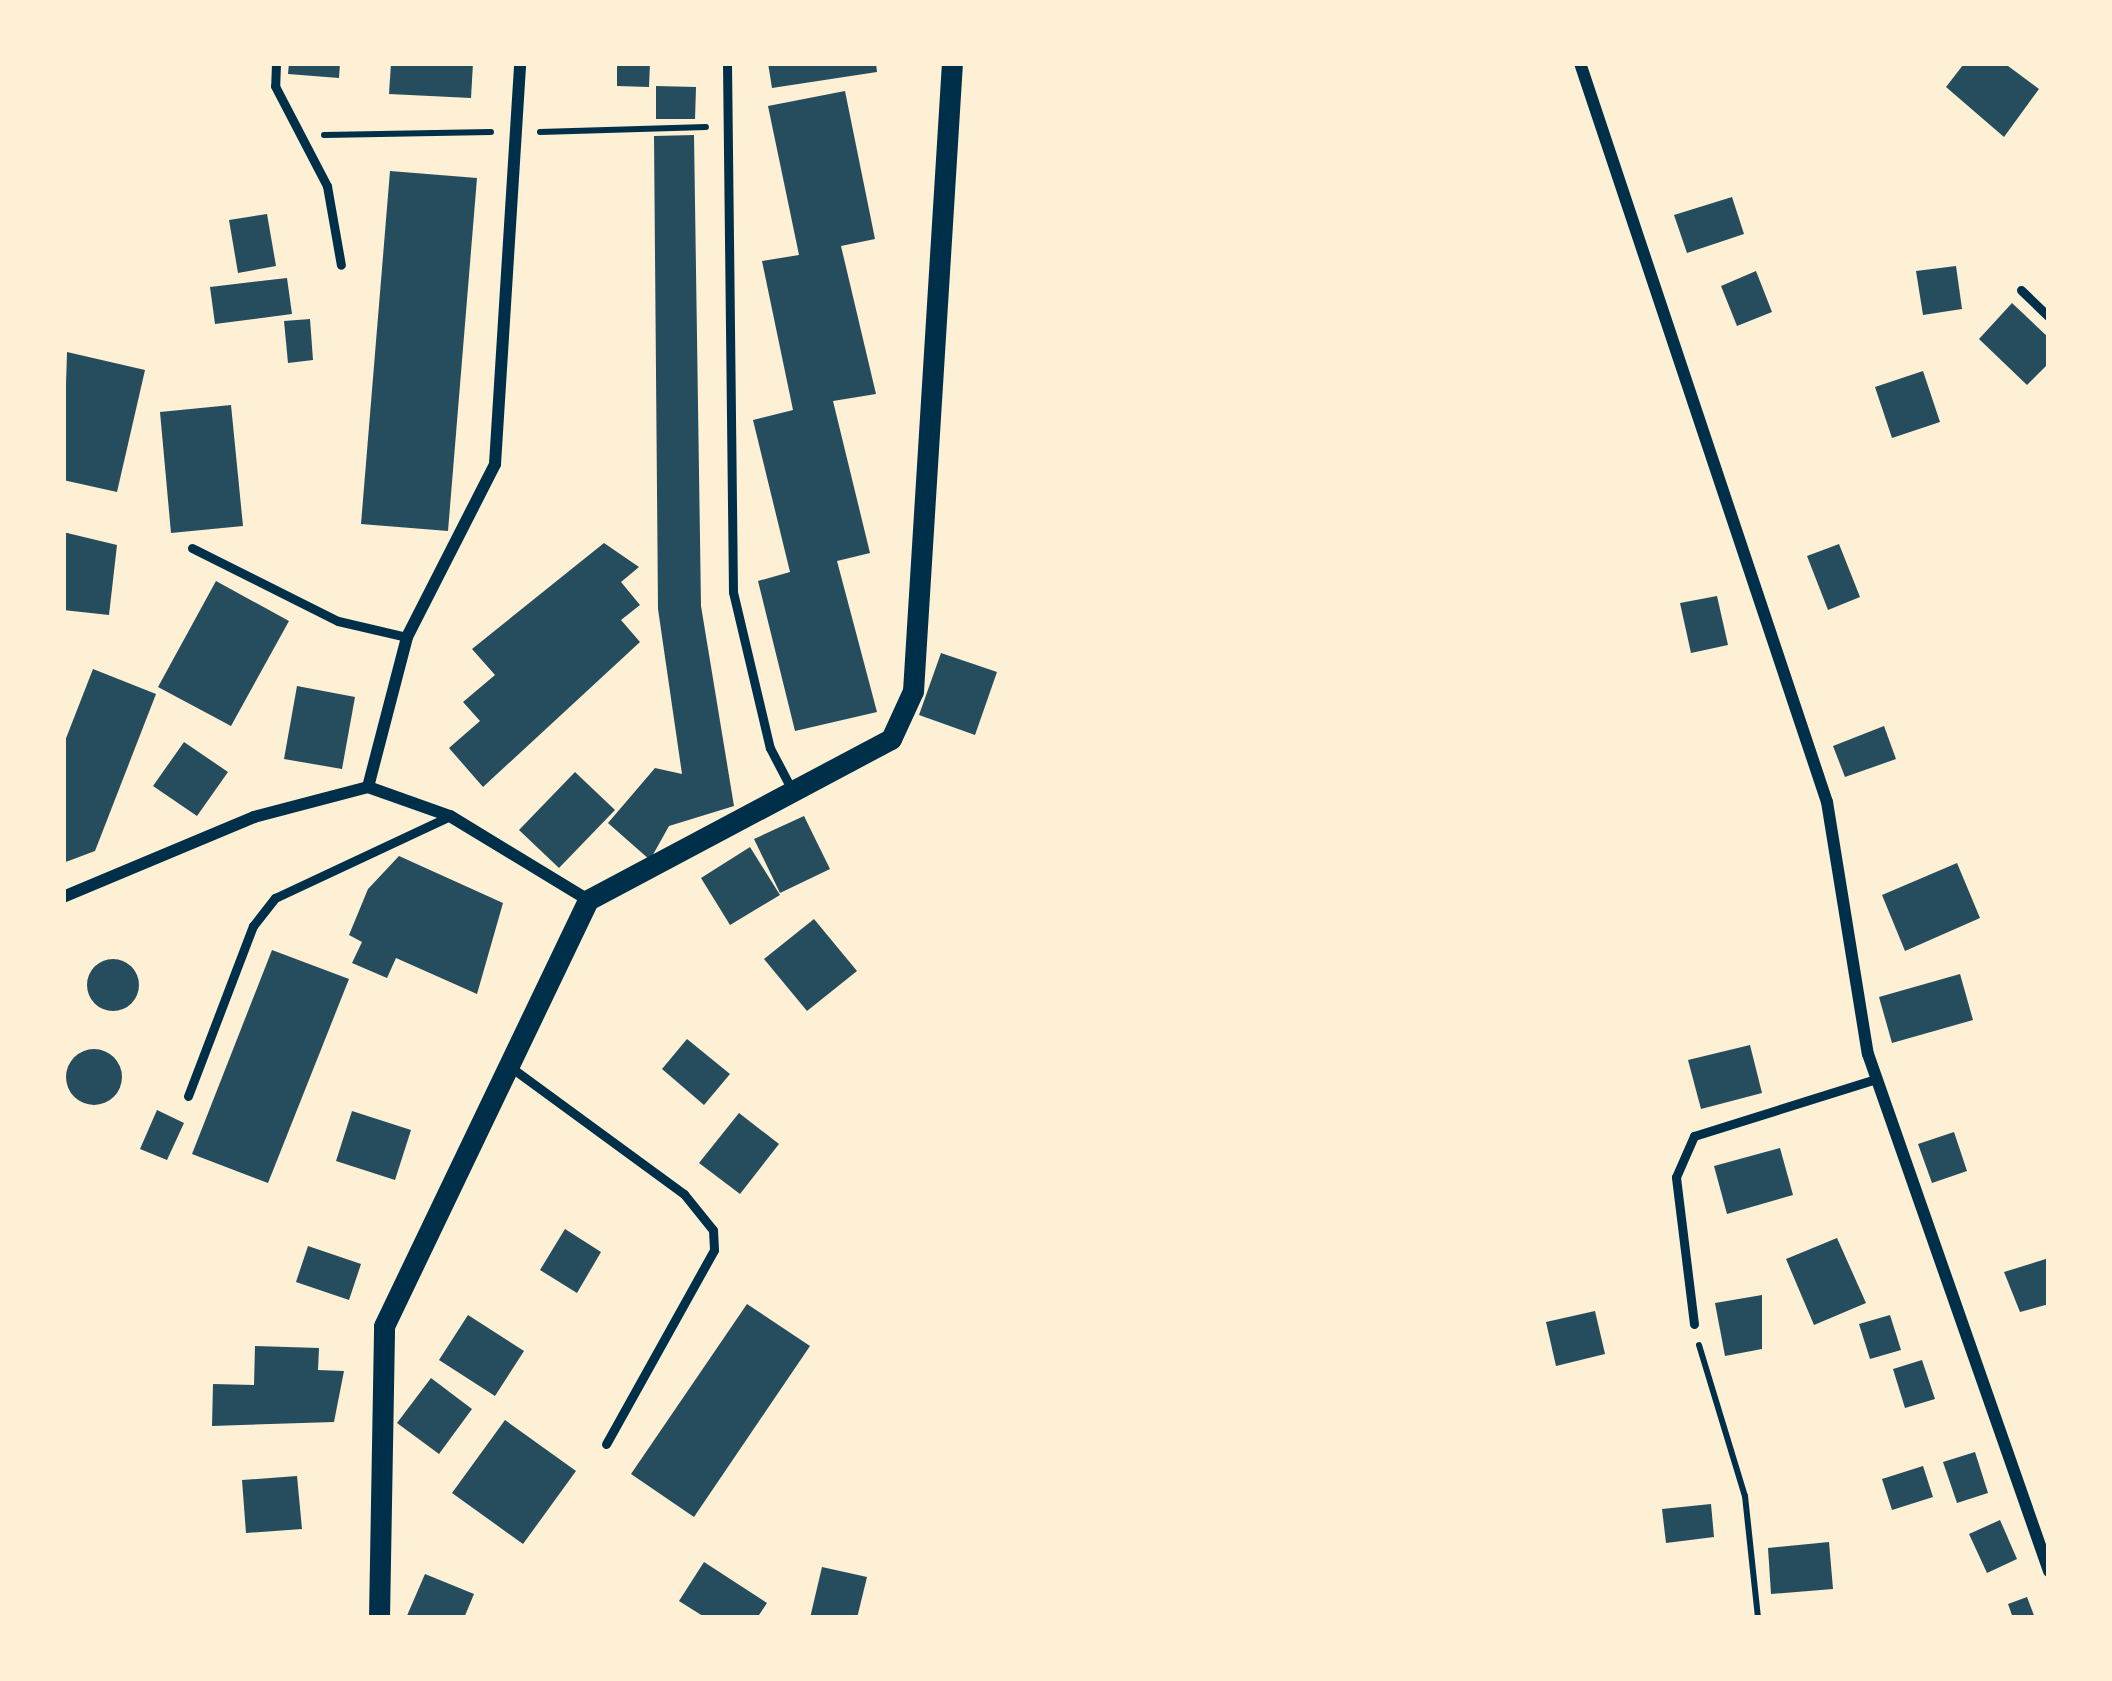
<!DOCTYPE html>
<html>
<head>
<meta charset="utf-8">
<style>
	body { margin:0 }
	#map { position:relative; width:2112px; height:1681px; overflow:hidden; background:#fdf0d5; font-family:Inter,sans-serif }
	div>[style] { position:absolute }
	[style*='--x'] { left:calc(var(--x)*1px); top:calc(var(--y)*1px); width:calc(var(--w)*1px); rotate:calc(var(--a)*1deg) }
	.building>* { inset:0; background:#264d5e }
	.round { border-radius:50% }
	.path>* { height:6px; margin:-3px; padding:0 3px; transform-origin:3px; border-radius:3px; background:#003049 }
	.service>* { height:9px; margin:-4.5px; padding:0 4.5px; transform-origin:4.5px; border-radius:4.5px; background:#003049 }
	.minor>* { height:12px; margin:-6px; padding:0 6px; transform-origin:6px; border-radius:6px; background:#003049 }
	.tertiary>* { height:21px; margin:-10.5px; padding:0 10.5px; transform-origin:10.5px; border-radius:10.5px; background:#003049 }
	span { translate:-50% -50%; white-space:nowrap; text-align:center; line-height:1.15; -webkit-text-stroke:12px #fdf0d5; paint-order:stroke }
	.frame { position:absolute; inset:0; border:66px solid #fdf0d5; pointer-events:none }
</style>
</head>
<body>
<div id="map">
	<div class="building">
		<div style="clip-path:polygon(289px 63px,340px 63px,339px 78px,288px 74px)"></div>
		<div style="clip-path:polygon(391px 63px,473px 63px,471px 98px,389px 94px)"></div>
		<div style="clip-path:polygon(617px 63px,650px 63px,649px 87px,617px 86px)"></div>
		<div style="clip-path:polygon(768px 63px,876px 63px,877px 72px,772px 88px)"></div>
		<div style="clip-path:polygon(2004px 63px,2039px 89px,2004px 137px,1946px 87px,1963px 65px)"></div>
		<div style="clip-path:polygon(656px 86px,696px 87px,695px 119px,656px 119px)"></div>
		<div style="clip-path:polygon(845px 91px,875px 239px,841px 246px,876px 394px,833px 401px,870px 553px,837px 561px,877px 712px,795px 731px,758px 581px,790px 572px,753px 420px,793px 410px,762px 261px,799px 255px,768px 106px)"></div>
		<div style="clip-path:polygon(694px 135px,701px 606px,734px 806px,669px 826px,650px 860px,608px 823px,655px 768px,682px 774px,658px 609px,654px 136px)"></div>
		<div style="clip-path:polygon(390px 171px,477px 178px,448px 531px,361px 524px)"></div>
		<div style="clip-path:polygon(1732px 197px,1744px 234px,1687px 253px,1674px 215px)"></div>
		<div style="clip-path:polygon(267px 214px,276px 266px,238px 273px,229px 220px)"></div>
		<div style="clip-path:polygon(1956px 266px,1962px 309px,1923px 315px,1916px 271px)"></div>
		<div style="clip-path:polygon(1756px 271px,1772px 312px,1737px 326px,1721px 286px)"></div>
		<div style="clip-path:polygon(287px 278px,292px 314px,215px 324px,210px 287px)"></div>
		<div style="clip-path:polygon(2012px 303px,2049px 338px,2049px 363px,2027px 385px,1979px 339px)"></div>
		<div style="clip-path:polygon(310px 319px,313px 360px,288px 363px,284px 321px)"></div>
		<div style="clip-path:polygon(67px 352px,145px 370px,117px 492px,63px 480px)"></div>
		<div style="clip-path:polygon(1923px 371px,1940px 422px,1892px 438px,1875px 387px)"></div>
		<div style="clip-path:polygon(231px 405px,243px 526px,171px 533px,160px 412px)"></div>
		<div style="clip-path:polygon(63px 532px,117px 545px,109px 615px,63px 610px)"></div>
		<div style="clip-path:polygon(604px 543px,639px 567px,621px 582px,640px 605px,621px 620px,640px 642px,483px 787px,449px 748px,480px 721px,463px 702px,495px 675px,472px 649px)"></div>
		<div style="clip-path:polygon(1839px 544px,1860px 597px,1828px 610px,1807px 556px)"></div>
		<div style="clip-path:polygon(216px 581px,289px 621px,231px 726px,158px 687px)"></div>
		<div style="clip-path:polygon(1717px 596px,1728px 645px,1691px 653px,1680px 603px)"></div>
		<div style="clip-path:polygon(941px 653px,997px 672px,975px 735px,919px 715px)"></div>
		<div style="clip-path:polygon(93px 669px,156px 694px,95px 851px,63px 863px,63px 746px)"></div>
		<div style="clip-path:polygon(297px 686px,355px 697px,342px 769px,284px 759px)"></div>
		<div style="clip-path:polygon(1884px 726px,1896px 759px,1845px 777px,1833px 746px)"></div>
		<div style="clip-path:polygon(184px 742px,228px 772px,197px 816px,153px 786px)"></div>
		<div style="clip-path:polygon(575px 772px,615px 810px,559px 868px,519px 830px)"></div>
		<div style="clip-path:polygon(804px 816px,830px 869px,780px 893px,754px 839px)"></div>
		<div style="clip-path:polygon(750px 847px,780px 895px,730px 925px,701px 878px)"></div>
		<div style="clip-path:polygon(399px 856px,503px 903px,477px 994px,396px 958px,387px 978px,352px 963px,362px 942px,349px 935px,368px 889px)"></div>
		<div style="clip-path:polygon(1957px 863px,1980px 918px,1905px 951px,1882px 895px)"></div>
		<div style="clip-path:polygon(814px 919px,857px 971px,807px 1011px,764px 959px)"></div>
		<div style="clip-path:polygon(272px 950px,349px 979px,268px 1183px,192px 1154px)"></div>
		<div class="round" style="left:87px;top:959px;width:52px;height:52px"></div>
		<div style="clip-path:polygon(1960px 974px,1973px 1020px,1892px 1043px,1879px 997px)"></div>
		<div style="clip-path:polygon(687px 1039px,730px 1074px,704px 1105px,662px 1069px)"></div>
		<div style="clip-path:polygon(1750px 1045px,1762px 1093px,1701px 1109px,1688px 1060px)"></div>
		<div class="round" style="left:66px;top:1049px;width:56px;height:56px"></div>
		<div style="clip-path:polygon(157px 1110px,184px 1123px,167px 1160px,140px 1149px)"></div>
		<div style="clip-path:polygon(352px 1111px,411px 1130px,395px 1180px,336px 1161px)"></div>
		<div style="clip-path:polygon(739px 1113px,779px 1144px,740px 1194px,699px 1163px)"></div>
		<div style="clip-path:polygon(1954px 1132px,1967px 1171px,1932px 1183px,1918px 1144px)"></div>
		<div style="clip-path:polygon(1780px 1148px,1793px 1195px,1727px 1214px,1714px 1166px)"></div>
		<div style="clip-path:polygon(565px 1229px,601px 1252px,577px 1293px,540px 1270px)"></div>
		<div style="clip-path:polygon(1837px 1238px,1866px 1303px,1814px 1325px,1786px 1259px)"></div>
		<div style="clip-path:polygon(308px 1246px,361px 1264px,349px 1300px,296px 1282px)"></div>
		<div style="clip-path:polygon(2049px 1258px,2049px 1304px,2020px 1312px,2004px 1272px)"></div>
		<div style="clip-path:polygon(1762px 1295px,1762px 1349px,1725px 1356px,1715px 1303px)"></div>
		<div style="clip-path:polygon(747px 1304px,810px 1346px,694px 1517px,631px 1474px)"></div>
		<div style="clip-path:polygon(1595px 1311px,1605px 1354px,1556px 1366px,1546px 1322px)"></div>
		<div style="clip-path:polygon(468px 1315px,524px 1351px,495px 1396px,439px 1360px)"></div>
		<div style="clip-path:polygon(1890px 1315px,1901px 1350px,1870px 1359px,1859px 1324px)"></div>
		<div style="clip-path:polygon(255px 1346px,319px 1348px,318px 1370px,344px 1371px,334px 1422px,212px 1426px,213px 1384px,254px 1385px)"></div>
		<div style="clip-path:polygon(1922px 1360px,1935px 1399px,1905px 1408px,1893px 1369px)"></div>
		<div style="clip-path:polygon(431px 1378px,472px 1409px,439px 1454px,397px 1423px)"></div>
		<div style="clip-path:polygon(505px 1420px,576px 1471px,523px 1544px,452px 1493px)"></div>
		<div style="clip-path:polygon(1975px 1452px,1988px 1493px,1957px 1503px,1943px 1462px)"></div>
		<div style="clip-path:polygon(1923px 1466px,1933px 1497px,1892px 1510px,1882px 1479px)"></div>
		<div style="clip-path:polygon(297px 1476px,302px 1529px,246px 1533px,242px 1480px)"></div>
		<div style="clip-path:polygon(1711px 1504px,1714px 1537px,1666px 1543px,1662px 1509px)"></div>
		<div style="clip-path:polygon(2000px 1520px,2017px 1559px,1987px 1573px,1969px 1534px)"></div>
		<div style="clip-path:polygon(1829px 1542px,1833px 1589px,1771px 1594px,1768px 1548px)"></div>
		<div style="clip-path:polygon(704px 1562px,767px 1603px,757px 1618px,706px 1618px,679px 1601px)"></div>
		<div style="clip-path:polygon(822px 1567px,867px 1577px,857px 1618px,810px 1618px)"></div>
		<div style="clip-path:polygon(425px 1574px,474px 1594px,464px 1618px,406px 1618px)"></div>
		<div style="clip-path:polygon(2027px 1597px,2035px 1618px,2013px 1618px,2008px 1604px)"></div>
	</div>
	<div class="path">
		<div style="--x:540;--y:132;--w:166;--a:-1.7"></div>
		<div style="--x:324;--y:135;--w:167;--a:-1"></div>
		<div style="--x:1699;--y:1345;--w:158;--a:73.1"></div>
		<div style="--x:1745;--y:1496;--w:123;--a:83.9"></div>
	</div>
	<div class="service">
		<div style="--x:276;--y:63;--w:23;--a:92"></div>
		<div style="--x:275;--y:86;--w:113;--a:62.5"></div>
		<div style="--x:327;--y:186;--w:80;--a:80"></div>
		<div style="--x:727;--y:63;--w:529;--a:89.35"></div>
		<div style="--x:733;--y:592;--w:160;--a:76.7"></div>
		<div style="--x:770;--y:748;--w:47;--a:62.4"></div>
		<div style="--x:2021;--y:290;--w:39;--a:44"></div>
		<div style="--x:192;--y:548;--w:163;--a:26.6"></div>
		<div style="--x:338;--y:621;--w:71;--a:13.1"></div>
		<div style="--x:509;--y:1066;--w:217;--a:36.2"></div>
		<div style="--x:684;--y:1194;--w:46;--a:51.1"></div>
		<div style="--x:713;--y:1230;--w:20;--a:87"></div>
		<div style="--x:714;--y:1250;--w:222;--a:119.1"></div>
		<div style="--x:188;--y:1096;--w:182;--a:-69.1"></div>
		<div style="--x:253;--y:926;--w:36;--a:-52"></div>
		<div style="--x:275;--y:898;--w:193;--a:-25.1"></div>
		<div style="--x:1694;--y:1324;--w:148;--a:-97"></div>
		<div style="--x:1676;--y:1177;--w:45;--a:-66.3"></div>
		<div style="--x:1694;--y:1136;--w:191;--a:-17.4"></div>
	</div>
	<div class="minor">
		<div style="--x:1580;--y:63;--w:779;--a:71.52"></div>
		<div style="--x:1827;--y:802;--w:255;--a:80.8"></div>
		<div style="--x:1868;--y:1054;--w:548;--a:70.71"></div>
		<div style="--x:368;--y:787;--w:155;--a:-75.4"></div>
		<div style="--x:407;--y:637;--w:194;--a:-63"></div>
		<div style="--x:495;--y:464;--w:402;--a:-86.4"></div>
		<div style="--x:63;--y:897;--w:207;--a:-22.7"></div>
		<div style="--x:254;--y:817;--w:118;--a:-14.7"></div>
		<div style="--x:368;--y:787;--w:87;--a:19.5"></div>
		<div style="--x:450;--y:816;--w:162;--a:31.3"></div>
	</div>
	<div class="tertiary">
		<div style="--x:379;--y:1618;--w:292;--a:-89"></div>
		<div style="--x:384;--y:1326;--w:472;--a:-64.4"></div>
		<div style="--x:588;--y:900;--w:343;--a:-28"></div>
		<div style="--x:891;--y:739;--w:53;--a:-65.4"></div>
		<div style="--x:913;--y:691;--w:629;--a:-86.45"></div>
	</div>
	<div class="frame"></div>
</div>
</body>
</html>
